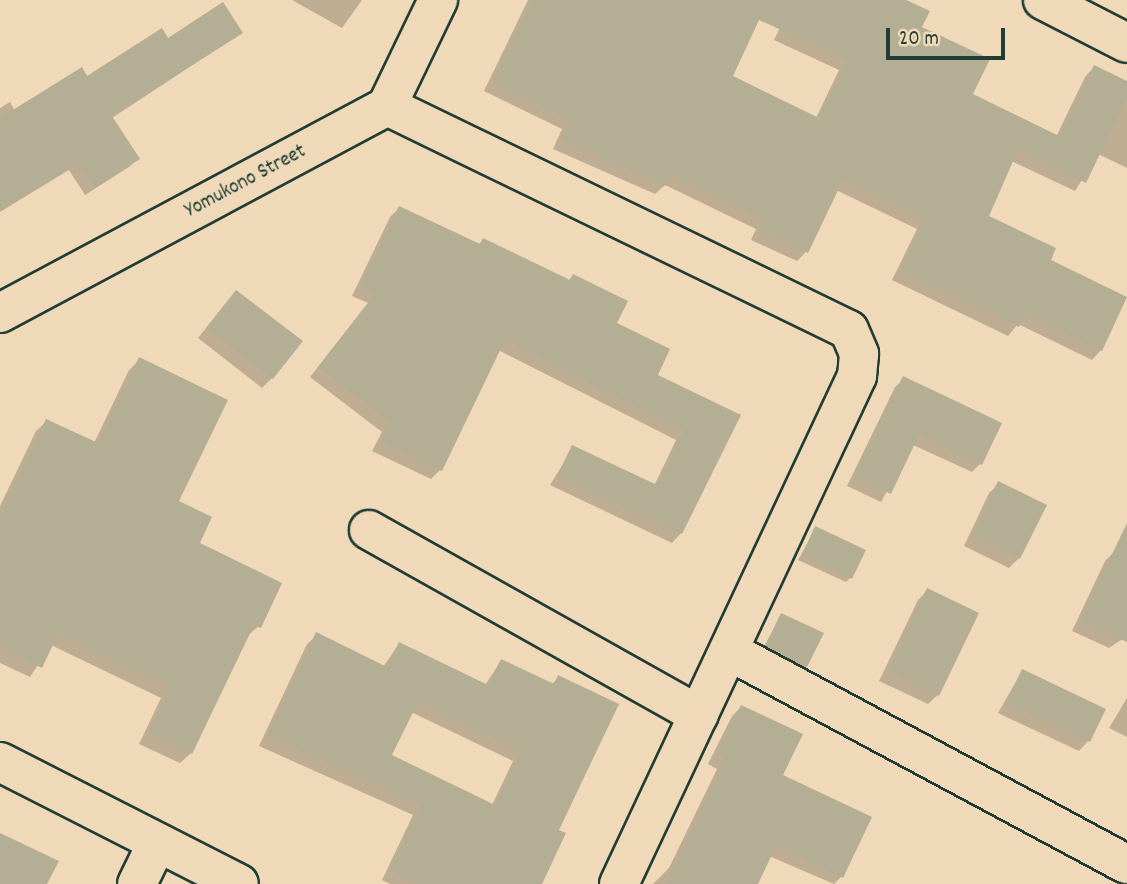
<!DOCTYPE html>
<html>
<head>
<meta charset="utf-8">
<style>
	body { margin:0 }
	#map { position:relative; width:1127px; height:884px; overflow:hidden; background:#efd9b8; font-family:Dekko,sans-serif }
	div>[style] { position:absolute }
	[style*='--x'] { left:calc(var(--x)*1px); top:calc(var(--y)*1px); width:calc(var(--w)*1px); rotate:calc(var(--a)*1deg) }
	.shadow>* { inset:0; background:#0003 }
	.building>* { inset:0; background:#b4ae94 }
	.roads { filter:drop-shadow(2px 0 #1f3d34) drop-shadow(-2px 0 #1f3d34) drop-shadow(0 2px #1f3d34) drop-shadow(0 -2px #1f3d34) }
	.street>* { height:38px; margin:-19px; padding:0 19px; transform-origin:19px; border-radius:19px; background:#efd9b8 }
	span { translate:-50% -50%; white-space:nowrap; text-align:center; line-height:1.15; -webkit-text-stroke:5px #efd9b8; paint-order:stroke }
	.street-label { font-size:21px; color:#1f3d34 }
	.scale { position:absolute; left:886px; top:28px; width:119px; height:32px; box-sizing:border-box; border:4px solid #1f3d34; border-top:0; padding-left:9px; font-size:21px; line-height:24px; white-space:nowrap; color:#1f3d34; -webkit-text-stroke:5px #efd9b8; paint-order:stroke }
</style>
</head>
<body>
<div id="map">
	<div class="shadow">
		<div style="clip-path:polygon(292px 0,362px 0,342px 28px)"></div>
		<div style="clip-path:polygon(528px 0,767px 0,730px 77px,816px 118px,839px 70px,774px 40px,793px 0,902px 0,971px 95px,1056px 137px,1085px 77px,1094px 67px,1127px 83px,1127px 168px,1098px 154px,1075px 191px,1011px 161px,986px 216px,1048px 261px,1101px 350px,1092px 360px,1018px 324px,1008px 336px,892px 280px,917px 229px,836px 190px,806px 252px,797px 261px,751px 240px,756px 229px,665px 185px,655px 194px,553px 149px,562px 129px,484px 91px)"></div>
		<div style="clip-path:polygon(241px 33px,112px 118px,137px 159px,129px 167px,85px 195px,69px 170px,0 212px,0 108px,10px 102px,15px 111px,167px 40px)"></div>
		<div style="clip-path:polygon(399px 208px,478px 245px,483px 240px,568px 281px,573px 276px,655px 376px,739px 416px,681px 533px,672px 543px,550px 485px,573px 448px,654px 486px,676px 440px,498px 350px,440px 470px,431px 479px,372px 451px,382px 432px,310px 377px,368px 303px,352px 296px,390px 217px)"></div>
		<div style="clip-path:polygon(227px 302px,272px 378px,262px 388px,198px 338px)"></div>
		<div style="clip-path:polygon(139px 360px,177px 502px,197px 544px,259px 626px,247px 636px,191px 753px,180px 763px,139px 744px,161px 698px,51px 645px,30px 677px,0 663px,0 506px,36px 431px,47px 421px,94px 443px,129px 370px)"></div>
		<div style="clip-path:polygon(904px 379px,980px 464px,972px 472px,913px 445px,881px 502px,847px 486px,895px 387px)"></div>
		<div style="clip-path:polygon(999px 484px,1019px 558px,1009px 568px,964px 546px,989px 493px)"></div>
		<div style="clip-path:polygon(816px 528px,850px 578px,846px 582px,798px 560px)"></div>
		<div style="clip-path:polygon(1115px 551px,1127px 557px,1127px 636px,1109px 648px,1072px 631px,1105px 561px)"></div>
		<div style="clip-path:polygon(928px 590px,938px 695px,928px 704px,879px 681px,918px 600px)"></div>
		<div style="clip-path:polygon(781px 616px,806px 666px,801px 670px,762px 650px)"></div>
		<div style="clip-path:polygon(evenodd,317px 635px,383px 667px,399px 644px,485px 685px,501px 661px,551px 685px,558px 678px,557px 831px,540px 884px,390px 884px,382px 880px,413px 815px,259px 746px,307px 644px,317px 635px,411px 712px,513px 761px,492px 805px,389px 756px,411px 712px)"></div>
		<div style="clip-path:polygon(1022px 671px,1088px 741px,1079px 751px,998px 713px)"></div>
		<div style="clip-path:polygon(1127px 698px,1127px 737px,1109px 728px)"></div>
		<div style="clip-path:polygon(741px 707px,841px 877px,834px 884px,769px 856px,756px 884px,653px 884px,669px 868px,717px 769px,708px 764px,732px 716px)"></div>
	</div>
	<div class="building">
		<div style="clip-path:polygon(evenodd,532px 0,906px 0,930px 11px,922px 27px,990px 59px,973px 94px,1059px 136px,1094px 65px,1127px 81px,1127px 98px,1086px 183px,1018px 150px,989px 216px,1056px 248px,1051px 260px,1127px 297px,1102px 351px,1025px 314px,1019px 327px,900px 270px,925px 219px,843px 180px,808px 253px,759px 230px,764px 220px,672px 175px,666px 186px,561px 140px,570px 120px,492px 82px,532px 0,759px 20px,847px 60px,819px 118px,733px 76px,759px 20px)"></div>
		<div style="clip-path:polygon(223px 2px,243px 33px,112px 116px,140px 159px,94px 188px,78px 163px,0 211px,0 118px,82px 67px,87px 76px,162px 28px,168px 38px)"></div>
		<div style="clip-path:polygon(399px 206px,480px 244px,483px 238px,570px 280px,573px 274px,628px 301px,617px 323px,670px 349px,658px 375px,741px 415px,682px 534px,557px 476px,572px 445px,657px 485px,684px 431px,505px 340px,442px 471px,380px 442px,390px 422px,318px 367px,375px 294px,360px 286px)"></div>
		<div style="clip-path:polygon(236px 290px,303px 341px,273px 379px,206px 328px)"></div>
		<div style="clip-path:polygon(139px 357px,228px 400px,179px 501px,212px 517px,200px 543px,282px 583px,261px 628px,254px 625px,192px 754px,148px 733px,170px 687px,58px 634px,42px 668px,0 648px,0 515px,46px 419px,98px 443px)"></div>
		<div style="clip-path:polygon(903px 376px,1002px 423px,982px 465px,919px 435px,891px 494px,854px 477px)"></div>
		<div style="clip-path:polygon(998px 481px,1047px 505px,1020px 559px,972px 536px)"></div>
		<div style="clip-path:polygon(1127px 523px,1127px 642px,1080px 621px)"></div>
		<div style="clip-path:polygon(815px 526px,866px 550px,852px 579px,802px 555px)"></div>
		<div style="clip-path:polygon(927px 588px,979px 613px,939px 696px,888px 671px)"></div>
		<div style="clip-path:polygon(781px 613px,824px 633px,807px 667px,765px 646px)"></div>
		<div style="clip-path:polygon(evenodd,316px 632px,387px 667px,399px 642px,488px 685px,501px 659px,554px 684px,558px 675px,619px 704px,559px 830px,566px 833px,542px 884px,418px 884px,389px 870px,421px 805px,267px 736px,316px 632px,418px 702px,521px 751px,495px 805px,392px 755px,418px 702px)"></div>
		<div style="clip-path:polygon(1022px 669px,1106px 709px,1090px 742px,1006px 703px)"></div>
		<div style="clip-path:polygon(741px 705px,803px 734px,783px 775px,872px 817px,843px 878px,776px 846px,758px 884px,665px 884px,726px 759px,717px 755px)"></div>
		<div style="clip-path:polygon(0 833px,59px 861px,47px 884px,0 884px)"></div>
	</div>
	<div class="roads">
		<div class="street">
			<div style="--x:1043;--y:0;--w:94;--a:27.1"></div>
			<div style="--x:387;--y:106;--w:513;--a:25.87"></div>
			<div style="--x:849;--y:330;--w:26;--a:67"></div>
			<div style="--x:859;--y:354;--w:22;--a:95"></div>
			<div style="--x:857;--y:376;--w:561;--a:115.1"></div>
			<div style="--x:0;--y:313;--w:439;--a:-28.1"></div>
			<div style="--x:387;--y:106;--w:118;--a:-64.3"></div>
			<div style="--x:369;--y:530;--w:378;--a:29.3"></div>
			<div style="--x:729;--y:651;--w:451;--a:28.2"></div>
			<div style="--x:0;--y:762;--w:268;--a:27"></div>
			<div style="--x:137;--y:884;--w:43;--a:-64"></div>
		</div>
	</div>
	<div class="street-label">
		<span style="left:246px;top:182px;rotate:-28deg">Yomukono Street</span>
	</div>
	<div class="scale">20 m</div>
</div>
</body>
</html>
